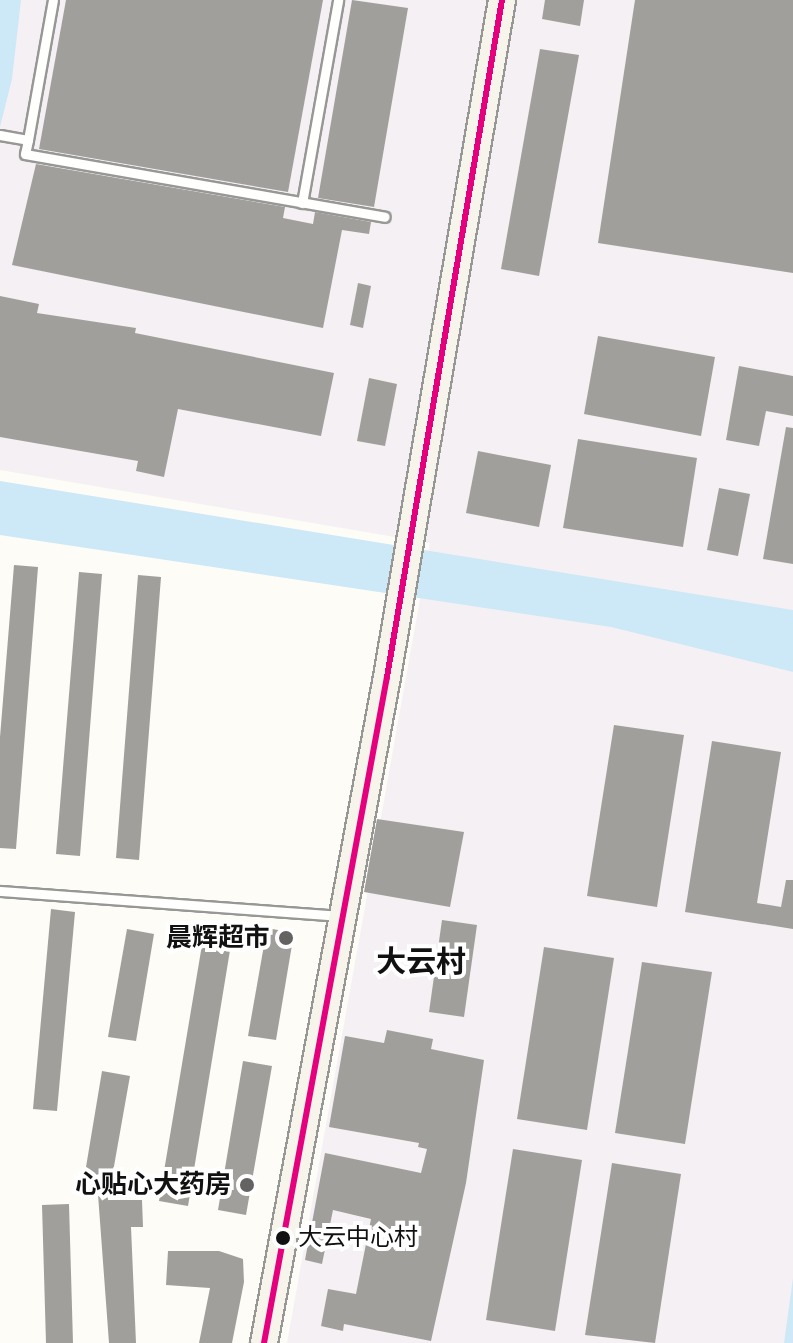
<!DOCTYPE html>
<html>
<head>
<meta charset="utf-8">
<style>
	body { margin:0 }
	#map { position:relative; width:793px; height:1343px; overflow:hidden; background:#fdfcf7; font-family:"Times New Roman","Noto Sans SC",serif }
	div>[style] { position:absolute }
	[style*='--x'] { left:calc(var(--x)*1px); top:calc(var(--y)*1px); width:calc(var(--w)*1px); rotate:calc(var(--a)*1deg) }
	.industrial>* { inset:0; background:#f5f0f3 }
	.water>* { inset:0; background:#cde8f7 }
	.building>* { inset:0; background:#a19f9c }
	.roads { filter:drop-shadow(2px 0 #979795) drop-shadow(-2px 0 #979795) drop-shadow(0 2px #979795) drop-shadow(0 -2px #979795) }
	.lane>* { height:9px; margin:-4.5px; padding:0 4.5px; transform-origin:4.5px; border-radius:4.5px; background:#fffffe }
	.secondary>* { height:26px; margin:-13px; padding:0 13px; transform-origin:13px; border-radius:13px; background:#f6f4eb }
	.bus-1>* { height:6px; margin:-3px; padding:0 3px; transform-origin:3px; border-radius:3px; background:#e5007d }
	.dots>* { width:22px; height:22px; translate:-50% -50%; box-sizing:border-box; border:4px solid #fff; border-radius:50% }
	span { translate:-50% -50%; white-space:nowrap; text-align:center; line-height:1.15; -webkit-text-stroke:8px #fff; paint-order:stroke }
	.bus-label { font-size:24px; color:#111 }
	.left { translate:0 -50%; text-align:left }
	.poi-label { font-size:26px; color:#111; font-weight:700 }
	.right { translate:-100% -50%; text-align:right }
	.quarter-label { font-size:30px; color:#111; font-weight:700 }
</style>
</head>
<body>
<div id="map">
	<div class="industrial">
		<div style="clip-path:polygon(0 0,793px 0,793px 1343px,287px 1343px,430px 543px,0 470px)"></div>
	</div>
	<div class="water">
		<div style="clip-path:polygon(0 0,21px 0,12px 79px,0 127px)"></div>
		<div style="clip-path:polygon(0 481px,793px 610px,793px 672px,611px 627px,0 535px)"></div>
		<div style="clip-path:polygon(793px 1278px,793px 1343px,784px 1343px)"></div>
	</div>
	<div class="building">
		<div style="clip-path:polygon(66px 0,323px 0,288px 192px,39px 149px)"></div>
		<div style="clip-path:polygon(352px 0,408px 8px,374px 207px,318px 198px)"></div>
		<div style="clip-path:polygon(545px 0,584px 0,580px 26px,542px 19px)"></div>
		<div style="clip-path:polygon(635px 0,793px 0,793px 273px,598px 243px)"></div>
		<div style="clip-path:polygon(540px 49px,579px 55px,539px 276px,501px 269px)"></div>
		<div style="clip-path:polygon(36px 164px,285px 207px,283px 218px,313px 224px,315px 212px,371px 222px,369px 234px,342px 230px,323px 328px,12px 265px)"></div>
		<div style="clip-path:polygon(358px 283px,371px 286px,363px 328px,350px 325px)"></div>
		<div style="clip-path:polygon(0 296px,39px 304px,37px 313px,136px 328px,135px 333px,334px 373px,321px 436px,178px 409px,164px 477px,136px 471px,138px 461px,0 437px)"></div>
		<div style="clip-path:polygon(598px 336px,715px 357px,701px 436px,584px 414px)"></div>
		<div style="clip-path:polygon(739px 366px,793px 376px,793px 416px,766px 411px,759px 446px,726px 440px)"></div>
		<div style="clip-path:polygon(369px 378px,397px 384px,385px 446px,357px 441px)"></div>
		<div style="clip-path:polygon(786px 427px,793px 428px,793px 564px,763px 559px)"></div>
		<div style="clip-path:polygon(578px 439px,697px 458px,683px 547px,563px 528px)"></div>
		<div style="clip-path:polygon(478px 451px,551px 465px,539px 527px,466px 513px)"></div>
		<div style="clip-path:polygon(719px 488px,750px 494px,738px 556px,707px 550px)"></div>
		<div style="clip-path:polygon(14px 565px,38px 567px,16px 849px,0 848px,0 737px)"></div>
		<div style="clip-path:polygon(79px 572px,102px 574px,80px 856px,56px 854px)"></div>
		<div style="clip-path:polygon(138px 575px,161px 577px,139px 860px,116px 858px)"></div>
		<div style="clip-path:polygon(614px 725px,684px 735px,657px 907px,587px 896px)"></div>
		<div style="clip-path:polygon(712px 741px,781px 752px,757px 903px,781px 907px,786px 880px,793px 880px,793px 929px,685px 912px)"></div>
		<div style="clip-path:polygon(377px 819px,464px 832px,450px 907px,364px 892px)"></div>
		<div style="clip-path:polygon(51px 909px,75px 912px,57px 1111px,33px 1109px)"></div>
		<div style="clip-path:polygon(442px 920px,477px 925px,464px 1017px,429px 1012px)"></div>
		<div style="clip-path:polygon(205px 927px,233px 932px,188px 1206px,159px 1201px)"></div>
		<div style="clip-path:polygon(267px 928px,294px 933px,276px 1040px,248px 1036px)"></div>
		<div style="clip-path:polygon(127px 929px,154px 934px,136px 1041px,108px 1037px)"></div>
		<div style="clip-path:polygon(544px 947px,614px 958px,587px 1130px,517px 1119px)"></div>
		<div style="clip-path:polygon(642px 962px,712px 972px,685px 1144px,615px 1133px)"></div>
		<div style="clip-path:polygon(387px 1030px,433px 1039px,431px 1049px,484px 1060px,466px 1183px,431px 1341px,344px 1324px,343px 1331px,321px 1326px,328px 1289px,356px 1294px,371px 1219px,333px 1210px,322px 1264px,305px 1260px,325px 1153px,421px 1173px,427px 1149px,418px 1147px,419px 1143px,329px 1127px,345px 1036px,384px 1043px)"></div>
		<div style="clip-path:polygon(243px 1061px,272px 1066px,246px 1215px,218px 1210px)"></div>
		<div style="clip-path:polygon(102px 1071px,130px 1076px,108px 1200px,142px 1200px,143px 1227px,131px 1227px,136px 1343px,109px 1343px,97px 1181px,84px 1179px)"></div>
		<div style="clip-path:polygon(513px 1149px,582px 1160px,555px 1331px,486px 1320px)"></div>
		<div style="clip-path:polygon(612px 1163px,681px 1174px,655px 1343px,585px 1335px)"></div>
		<div style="clip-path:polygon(69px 1204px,73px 1343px,46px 1343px,42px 1205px)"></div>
		<div style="clip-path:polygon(168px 1251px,219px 1251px,243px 1259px,244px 1282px,232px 1343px,199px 1343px,210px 1288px,166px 1285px)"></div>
	</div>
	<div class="roads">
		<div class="lane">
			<div style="--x:0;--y:135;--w:28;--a:10"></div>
			<div style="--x:28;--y:140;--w:142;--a:-79.9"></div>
			<div style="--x:28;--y:140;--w:14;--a:102"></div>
			<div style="--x:25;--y:154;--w:365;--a:9.9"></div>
			<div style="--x:302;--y:203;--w:206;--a:-79.9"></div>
			<div style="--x:0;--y:891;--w:341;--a:4.2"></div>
		</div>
		<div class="secondary">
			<div style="--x:264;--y:1343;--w:677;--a:-79.54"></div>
			<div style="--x:387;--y:677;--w:687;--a:-80.36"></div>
		</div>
	</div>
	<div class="bus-1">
		<div style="--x:264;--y:1343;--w:677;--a:-79.54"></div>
		<div style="--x:387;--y:677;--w:687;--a:-80.36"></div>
	</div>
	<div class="dots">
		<div style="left:286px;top:938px;background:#646362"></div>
		<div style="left:247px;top:1185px;background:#646362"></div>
		<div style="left:283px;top:1238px;background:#111"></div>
	</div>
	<div class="bus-label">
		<span class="left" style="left:298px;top:1238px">大云中心村</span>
	</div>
	<div class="poi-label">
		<span class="right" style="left:270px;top:938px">晨辉超市</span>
		<span class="right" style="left:231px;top:1185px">心贴心大药房</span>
	</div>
	<div class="quarter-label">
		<span style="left:421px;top:962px">大云村</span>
	</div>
</div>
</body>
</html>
